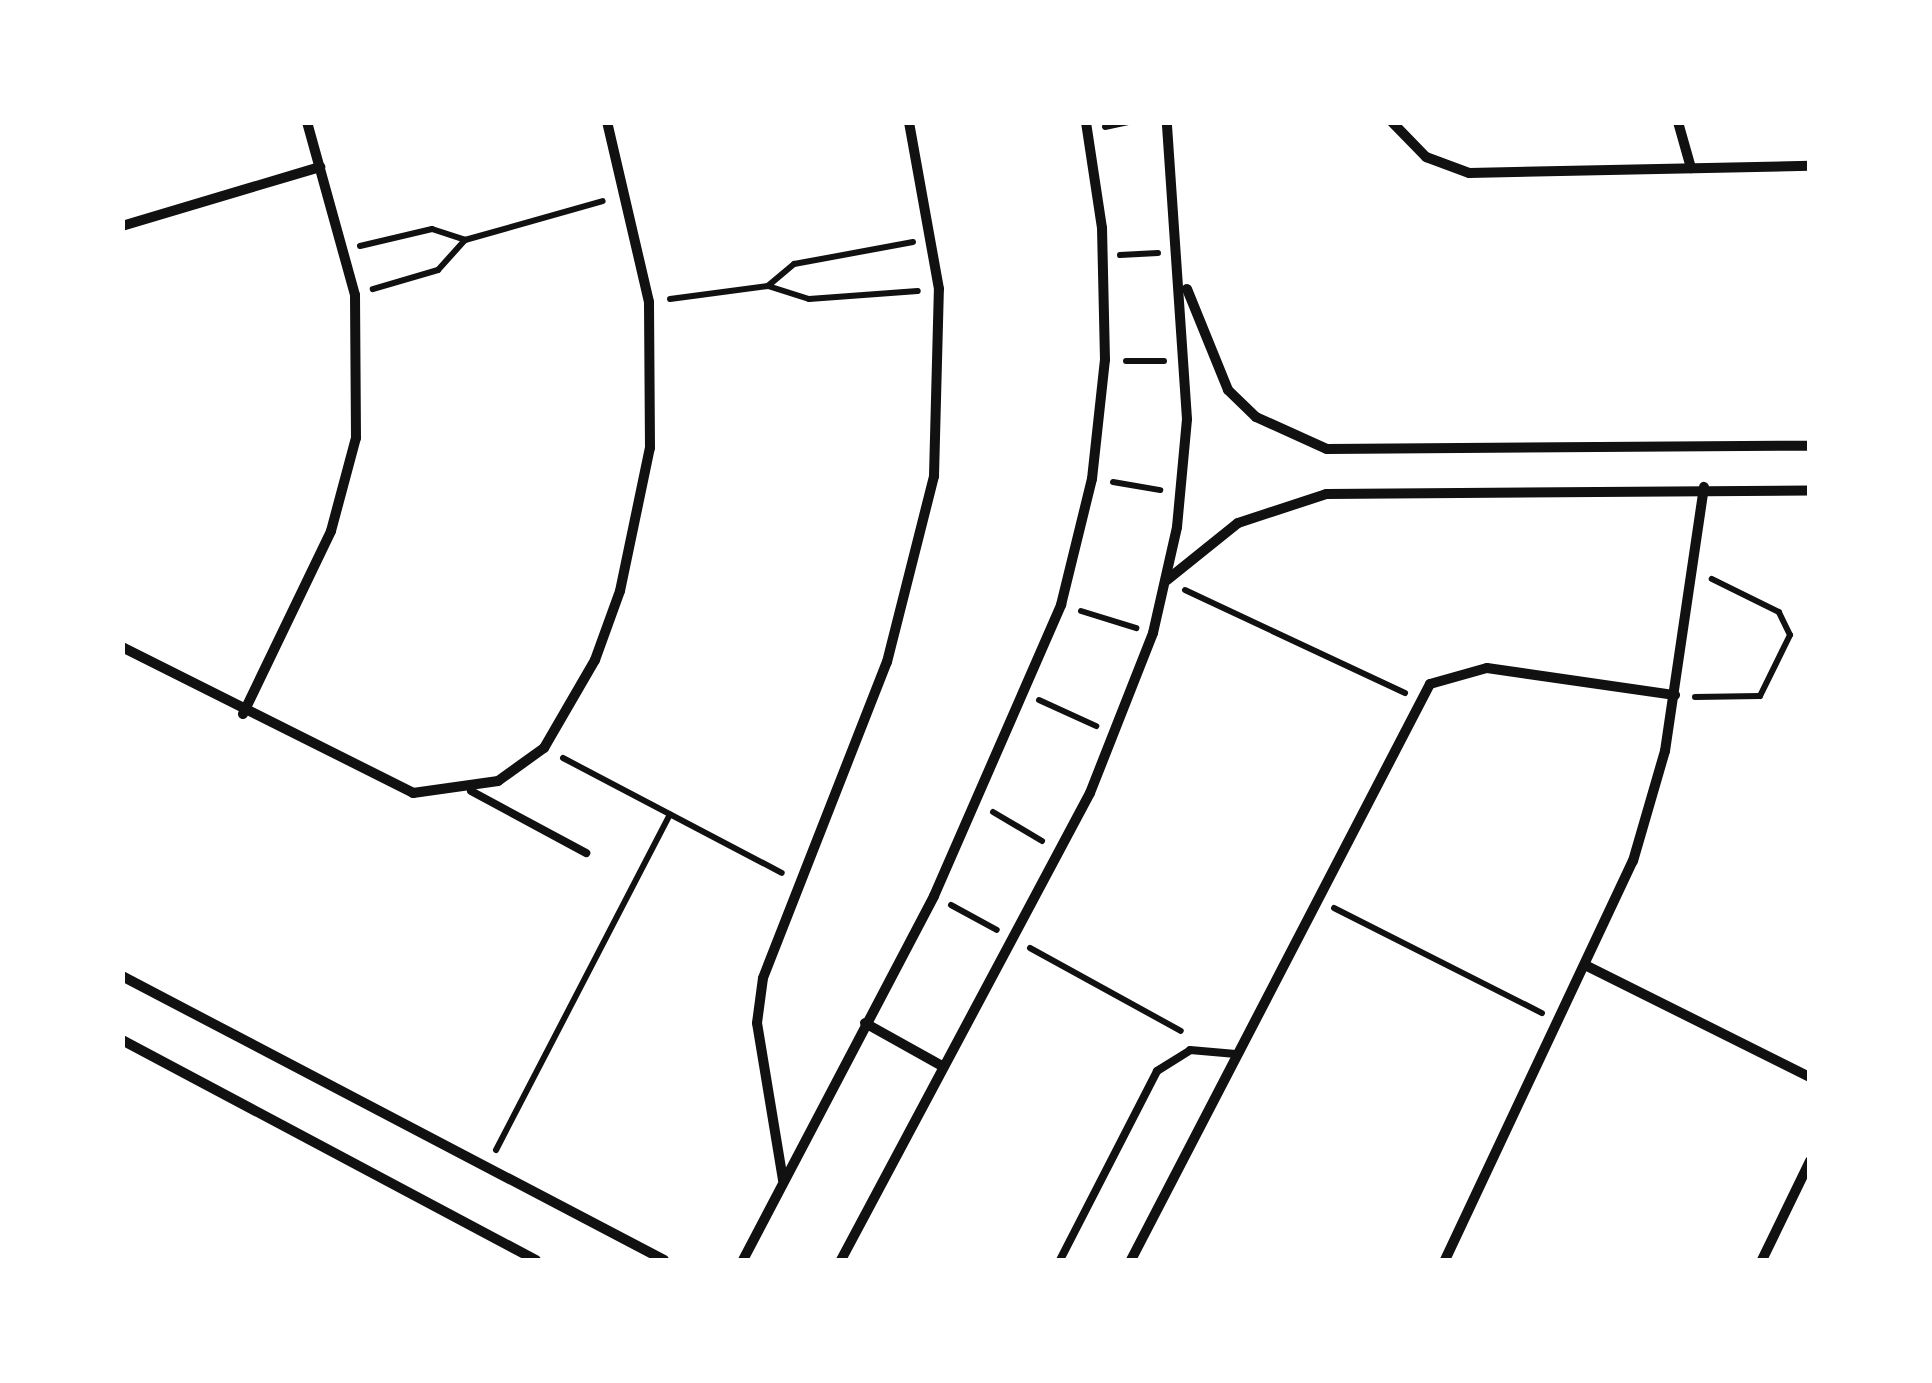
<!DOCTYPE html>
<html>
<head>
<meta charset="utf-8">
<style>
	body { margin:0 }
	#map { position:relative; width:1932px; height:1383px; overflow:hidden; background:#fff; font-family:Overpass,sans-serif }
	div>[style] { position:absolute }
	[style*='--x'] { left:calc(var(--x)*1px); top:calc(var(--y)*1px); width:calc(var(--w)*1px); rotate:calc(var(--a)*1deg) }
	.path>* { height:6px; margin:-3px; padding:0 3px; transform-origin:3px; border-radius:3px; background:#111 }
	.service>* { height:8px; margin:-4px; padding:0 4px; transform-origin:4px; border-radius:4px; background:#111 }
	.minor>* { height:10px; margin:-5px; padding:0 5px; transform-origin:5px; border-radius:5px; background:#111 }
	span { translate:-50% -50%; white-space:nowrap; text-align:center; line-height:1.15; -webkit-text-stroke:10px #fff; paint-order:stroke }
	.frame { position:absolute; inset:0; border:125px solid #fff; pointer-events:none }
</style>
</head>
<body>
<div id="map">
	<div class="path">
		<div style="--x:1105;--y:127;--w:25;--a:-12"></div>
		<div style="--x:465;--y:240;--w:143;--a:-15.8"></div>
		<div style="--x:913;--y:242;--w:121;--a:169.5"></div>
		<div style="--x:794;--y:264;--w:34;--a:140"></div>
		<div style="--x:768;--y:286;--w:43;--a:17.6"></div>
		<div style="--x:809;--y:299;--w:109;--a:-4.2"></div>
		<div style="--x:360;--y:246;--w:74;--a:-13.3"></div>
		<div style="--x:432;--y:229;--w:35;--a:18"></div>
		<div style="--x:465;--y:240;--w:40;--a:132"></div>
		<div style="--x:438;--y:270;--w:68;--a:163.7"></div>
		<div style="--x:1120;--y:255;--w:38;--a:-3"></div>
		<div style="--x:670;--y:299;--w:99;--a:-7.6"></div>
		<div style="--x:1126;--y:361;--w:38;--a:0"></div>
		<div style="--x:1113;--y:482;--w:48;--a:9.7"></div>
		<div style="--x:1185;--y:590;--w:243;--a:25.1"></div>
		<div style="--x:1081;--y:611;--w:58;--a:17.2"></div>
		<div style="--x:1695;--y:697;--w:65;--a:-0.9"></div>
		<div style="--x:1760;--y:696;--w:68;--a:-63.8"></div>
		<div style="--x:1790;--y:635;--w:25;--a:-116"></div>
		<div style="--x:1779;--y:612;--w:75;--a:-153.8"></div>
		<div style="--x:1039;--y:700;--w:63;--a:24.5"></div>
		<div style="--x:563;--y:758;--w:247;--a:27.7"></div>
		<div style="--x:993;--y:812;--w:57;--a:30.6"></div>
		<div style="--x:951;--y:905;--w:52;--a:28.5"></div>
		<div style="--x:1334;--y:908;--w:233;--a:26.8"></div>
		<div style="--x:1030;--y:948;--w:172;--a:28.8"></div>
		<div style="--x:496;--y:1150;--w:378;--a:-62.6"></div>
	</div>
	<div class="service">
		<div style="--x:471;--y:791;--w:131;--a:28.3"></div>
		<div style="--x:1060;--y:1260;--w:212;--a:-62.8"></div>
		<div style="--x:1157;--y:1071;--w:39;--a:-32"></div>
		<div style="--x:1190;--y:1050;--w:46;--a:5"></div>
	</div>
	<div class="minor">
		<div style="--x:1392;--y:122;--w:49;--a:45.8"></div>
		<div style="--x:1426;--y:157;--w:46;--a:20.4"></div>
		<div style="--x:1469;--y:173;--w:341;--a:-1.2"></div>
		<div style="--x:1678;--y:122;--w:48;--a:74.2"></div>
		<div style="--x:122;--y:226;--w:207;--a:-16.6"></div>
		<div style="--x:1187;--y:289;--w:109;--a:67.9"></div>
		<div style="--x:1228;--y:390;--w:39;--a:44"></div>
		<div style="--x:1256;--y:417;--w:78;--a:24.3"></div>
		<div style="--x:1327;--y:449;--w:483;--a:-0.4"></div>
		<div style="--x:1167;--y:580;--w:91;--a:-38.8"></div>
		<div style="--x:1238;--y:523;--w:93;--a:-18.2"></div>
		<div style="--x:1326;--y:494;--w:484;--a:-0.4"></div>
		<div style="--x:122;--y:647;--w:326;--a:26.6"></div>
		<div style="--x:413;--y:793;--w:86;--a:-8"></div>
		<div style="--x:498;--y:781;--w:57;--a:-35.7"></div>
		<div style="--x:544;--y:748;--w:102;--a:-59.9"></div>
		<div style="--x:595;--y:660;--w:73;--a:-70.1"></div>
		<div style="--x:620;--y:591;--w:146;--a:-78.2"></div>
		<div style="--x:650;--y:448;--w:146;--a:-90.4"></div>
		<div style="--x:649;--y:302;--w:185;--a:-103.1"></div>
		<div style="--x:243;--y:714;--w:203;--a:-64.3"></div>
		<div style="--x:331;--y:531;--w:96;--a:-75"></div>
		<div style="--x:356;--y:438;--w:143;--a:-90.4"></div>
		<div style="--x:355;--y:295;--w:180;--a:-105.5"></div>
		<div style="--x:1587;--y:966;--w:249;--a:26.5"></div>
		<div style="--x:122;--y:976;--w:612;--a:27.65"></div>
		<div style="--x:865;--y:1023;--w:90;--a:29.1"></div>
		<div style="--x:122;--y:1040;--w:469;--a:28"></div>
		<div style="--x:783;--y:1180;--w:159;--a:-99.4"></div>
		<div style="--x:757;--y:1023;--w:45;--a:-82.4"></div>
		<div style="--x:763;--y:978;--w:339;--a:-68.6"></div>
		<div style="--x:887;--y:662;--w:192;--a:-75.8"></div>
		<div style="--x:934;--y:476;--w:187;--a:-88.5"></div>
		<div style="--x:939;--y:289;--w:170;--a:-100.2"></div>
		<div style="--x:743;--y:1260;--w:411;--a:-62.3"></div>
		<div style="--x:934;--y:896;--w:318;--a:-66.4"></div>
		<div style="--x:1061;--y:605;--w:130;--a:-76.2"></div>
		<div style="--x:1092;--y:479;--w:120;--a:-83.8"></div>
		<div style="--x:1105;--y:360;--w:132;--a:-91.3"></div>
		<div style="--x:1102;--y:228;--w:107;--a:-98.6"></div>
		<div style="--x:841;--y:1260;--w:529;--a:-61.93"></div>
		<div style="--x:1090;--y:793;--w:172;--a:-68.5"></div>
		<div style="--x:1153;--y:633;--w:109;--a:-77.2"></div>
		<div style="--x:1177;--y:527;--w:108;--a:-84.7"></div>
		<div style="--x:1187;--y:419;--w:298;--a:-93.9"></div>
		<div style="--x:1131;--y:1260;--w:649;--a:-62.57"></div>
		<div style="--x:1430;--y:684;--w:59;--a:-15.7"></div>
		<div style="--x:1487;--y:668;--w:190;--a:8.2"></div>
		<div style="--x:1445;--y:1260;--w:441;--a:-64.8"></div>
		<div style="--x:1633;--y:861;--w:115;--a:-73.8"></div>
		<div style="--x:1665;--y:751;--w:267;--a:-81.6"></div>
		<div style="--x:1762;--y:1260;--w:110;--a:-64.1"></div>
	</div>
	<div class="frame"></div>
</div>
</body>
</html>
